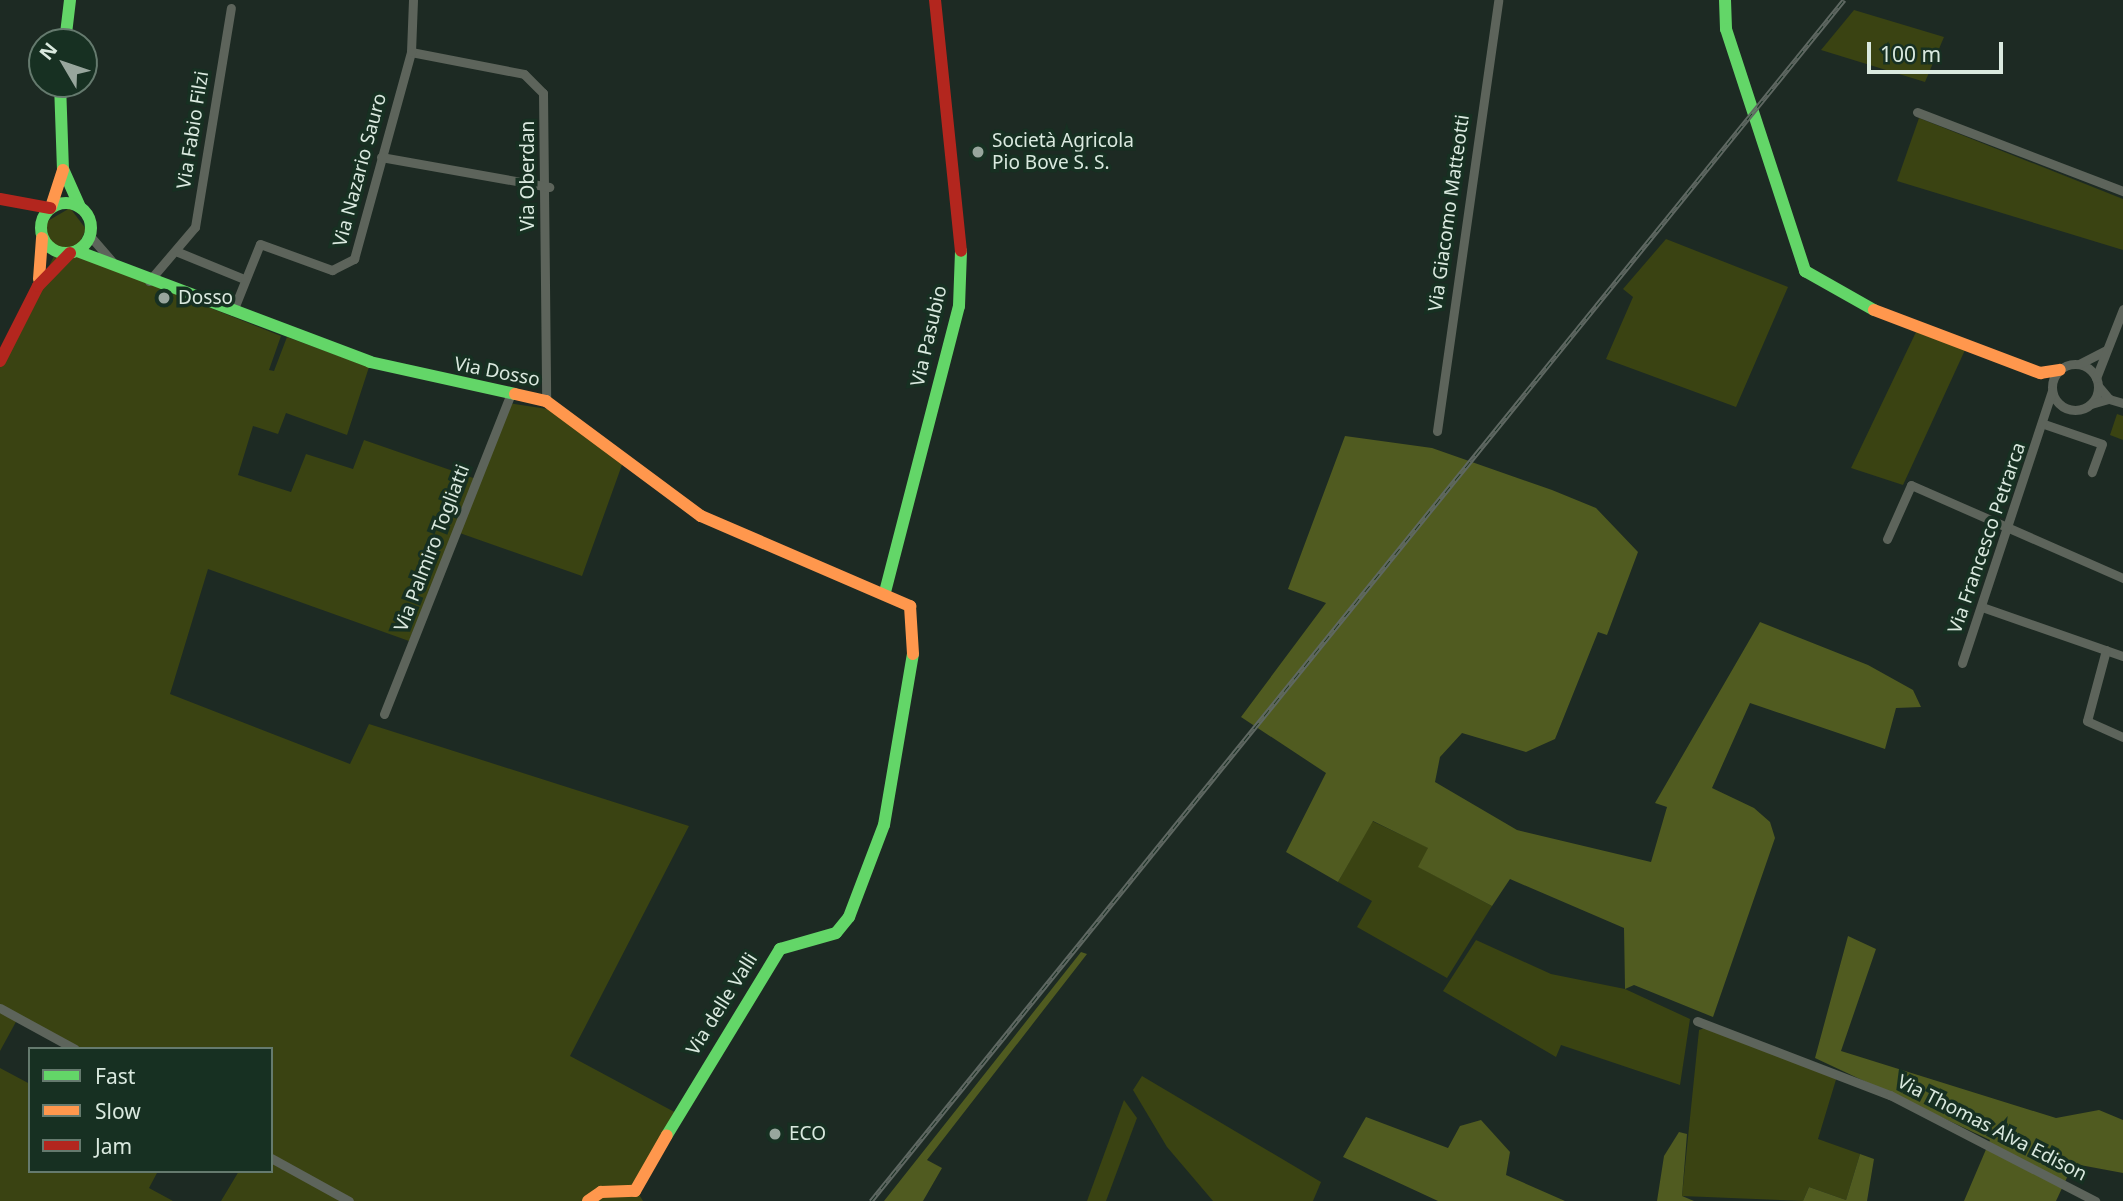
<!DOCTYPE html>
<html>
<head>
<meta charset="utf-8">
<style>
	body { margin:0 }
	#map { position:relative; width:2123px; height:1201px; overflow:hidden; background:#1d2a23; font-family:"Noto Sans",sans-serif }
	div>[style] { position:absolute }
	[style*='--x'] { left:calc(var(--x)*1px); top:calc(var(--y)*1px); width:calc(var(--w)*1px); rotate:calc(var(--a)*1deg) }
	.green>* { inset:0; background:#3a4312 }
	.forest>* { inset:0; background:#505b20 }
	.street>* { height:9px; margin:-4.5px; padding:0 4.5px; transform-origin:4.5px; border-radius:4.5px; background:#5d645b }
	.street>.ring { margin:-4.5px; padding:0; box-sizing:content-box; background:none; border:9px solid #5d645b; border-radius:50% }
	.fast>* { height:12px; margin:-6px; padding:0 6px; transform-origin:6px; border-radius:6px; background:#63d668 }
	.fast>.ring { margin:-6px; padding:0; box-sizing:content-box; background:none; border:12px solid #63d668; border-radius:50% }
	.slow>* { height:12px; margin:-6px; padding:0 6px; transform-origin:6px; border-radius:6px; background:#ff974d }
	.jam>* { height:12px; margin:-6px; padding:0 6px; transform-origin:6px; border-radius:6px; background:#b3261e }
	.rail>* { height:5px; margin-top:-2.5px; transform-origin:0; background:repeating-linear-gradient(90deg,#173022 0 8px,#5f6862 0 16px); box-sizing:border-box; border-block:2px solid #5f6862 }
	.dots>* { width:19px; height:19px; translate:-50% -50%; box-sizing:border-box; border:4px solid #173022; border-radius:50% }
	span { translate:-50% -50%; white-space:nowrap; text-align:center; line-height:1.15; -webkit-text-stroke:7px #173022; paint-order:stroke }
	.street-label { font-size:19px; color:#dae9df }
	.poi-label { font-size:19px; color:#dae9df }
	.left { translate:0 -50%; text-align:left }
	.legend { position:absolute; left:28px; top:1047px; width:245px; height:126px; box-sizing:border-box; background:#173022; border:2px solid #657a6e; margin:0; padding:9px 12px; list-style:none; font-size:21px; color:#dae9df }
	.legend li { display:flex; align-items:center; gap:14px; height:35px }
	.legend b { width:35px; border:2px solid #657a6e }
	.north { position:absolute; left:28px; top:28px; width:70px; height:70px; box-sizing:border-box; background:#173022; border:2px solid #657a6e; border-radius:50%; rotate:309deg; font-size:19px; font-weight:700; line-height:28px; text-align:center; color:#dae9df }
	.north::after { content:''; display:block; margin:auto; width:24px; height:32px; background:#98a69d; clip-path:polygon(50% 0,100% 100%,50% 72%,0 100%) }
	.scale { position:absolute; left:1867px; top:42px; width:136px; height:32px; box-sizing:border-box; border:4px solid #dae9df; border-top:0; padding-left:9px; font-size:21px; line-height:24px; white-space:nowrap; color:#dae9df; -webkit-text-stroke:5px #173022; paint-order:stroke }
</style>
</head>
<body>
<div id="map">
	<div class="green">
		<div style="clip-path:polygon(1854px 10px,1944px 37px,1925px 82px,1821px 50px)"></div>
		<div style="clip-path:polygon(1919px 118px,2123px 199px,2123px 250px,1897px 181px)"></div>
		<div style="clip-path:polygon(70px 208px,86px 229px,79px 244px,64px 250px,281px 336px,269px 370px,274px 371px,287px 337px,369px 367px,347px 435px,286px 413px,278px 434px,253px 426px,238px 475px,291px 492px,306px 454px,353px 469px,364px 440px,479px 480px,508px 403px,554px 410px,623px 462px,582px 576px,454px 531px,409px 641px,208px 569px,170px 694px,350px 764px,369px 724px,689px 826px,570px 1056px,680px 1115px,637px 1191px,643px 1201px,221px 1201px,239px 1171px,271px 1171px,271px 1049px,68px 1049px,17px 1020px,0 1051px,0 365px,58px 248px,48px 239px,46px 222px)"></div>
		<div style="clip-path:polygon(1666px 239px,1788px 287px,1736px 407px,1606px 359px,1633px 297px,1623px 289px)"></div>
		<div style="clip-path:polygon(1916px 332px,1965px 350px,1903px 485px,1851px 468px)"></div>
		<div style="clip-path:polygon(2117px 414px,2123px 416px,2123px 440px,2110px 435px)"></div>
		<div style="clip-path:polygon(1372px 821px,1429px 848px,1419px 867px,1492px 906px,1447px 978px,1357px 927px,1372px 901px,1338px 882px)"></div>
		<div style="clip-path:polygon(1476px 940px,1551px 974px,1625px 989px,1690px 1019px,1680px 1085px,1561px 1045px,1556px 1057px,1443px 991px)"></div>
		<div style="clip-path:polygon(1707px 1027px,1838px 1073px,1818px 1139px,1860px 1154px,1846px 1200px,1809px 1187px,1803px 1201px,1682px 1196px,1699px 1030px)"></div>
		<div style="clip-path:polygon(0 1068px,30px 1084px,30px 1171px,158px 1171px,149px 1188px,173px 1201px,0 1201px)"></div>
		<div style="clip-path:polygon(1142px 1076px,1321px 1182px,1313px 1201px,1213px 1201px,1167px 1147px,1133px 1090px)"></div>
		<div style="clip-path:polygon(1124px 1100px,1137px 1118px,1106px 1201px,1087px 1201px)"></div>
	</div>
	<div class="forest">
		<div style="clip-path:polygon(1345px 436px,1432px 448px,1552px 490px,1596px 508px,1638px 552px,1607px 635px,1598px 632px,1555px 739px,1526px 752px,1462px 733px,1440px 757px,1435px 782px,1517px 830px,1651px 862px,1667px 807px,1655px 803px,1760px 622px,1868px 665px,1913px 690px,1921px 707px,1896px 708px,1885px 749px,1750px 703px,1712px 788px,1754px 808px,1770px 822px,1775px 838px,1713px 1017px,1634px 985px,1625px 989px,1624px 928px,1510px 879px,1492px 906px,1418px 867px,1428px 848px,1373px 821px,1338px 882px,1286px 852px,1326px 773px,1241px 717px,1326px 603px,1288px 589px)"></div>
		<div style="clip-path:polygon(1848px 936px,1876px 949px,1841px 1051px,2056px 1118px,2099px 1110px,2123px 1120px,2123px 1173px,2080px 1165px,2071px 1169px,2056px 1201px,1964px 1201px,1990px 1140px,1815px 1058px)"></div>
		<div style="clip-path:polygon(1081px 952px,1087px 954px,927px 1160px,942px 1168px,923px 1201px,884px 1201px)"></div>
		<div style="clip-path:polygon(1366px 1117px,1448px 1148px,1460px 1126px,1481px 1120px,1510px 1152px,1506px 1175px,1565px 1201px,1438px 1201px,1343px 1157px)"></div>
		<div style="clip-path:polygon(1679px 1132px,1687px 1134px,1682px 1196px,1694px 1201px,1657px 1201px,1664px 1156px)"></div>
		<div style="clip-path:polygon(1860px 1154px,1874px 1159px,1867px 1201px,1803px 1201px,1809px 1187px,1846px 1200px)"></div>
	</div>
	<div class="street">
		<div style="--x:411;--y:52;--w:115;--a:11"></div>
		<div style="--x:524;--y:74;--w:27;--a:45"></div>
		<div style="--x:543;--y:93;--w:308;--a:89.4"></div>
		<div style="--x:1917;--y:112;--w:221;--a:21"></div>
		<div style="--x:381;--y:157;--w:171;--a:10.1"></div>
		<div style="--x:90;--y:236;--w:33;--a:49"></div>
		<div style="--x:178;--y:252;--w:71;--a:22.2"></div>
		<div style="--x:149;--y:281;--w:71;--a:-49.6"></div>
		<div style="--x:195;--y:227;--w:222;--a:-80.7"></div>
		<div style="--x:233;--y:311;--w:72;--a:-68.1"></div>
		<div style="--x:260;--y:244;--w:77;--a:19.9"></div>
		<div style="--x:332;--y:270;--w:25;--a:-27"></div>
		<div style="--x:354;--y:259;--w:215;--a:-74.6"></div>
		<div style="--x:411;--y:52;--w:52;--a:-87.8"></div>
		<div class="ring" style="left:2052px;top:364px;width:37px;height:37px"></div>
		<div style="--x:2079;--y:364;--w:30;--a:-27"></div>
		<div style="--x:2096;--y:378;--w:74;--a:-68.6"></div>
		<div style="--x:2109;--y:399;--w:15;--a:16"></div>
		<div style="--x:2091;--y:404;--w:19;--a:-16"></div>
		<div style="--x:2109;--y:399;--w:17;--a:-130"></div>
		<div style="--x:2044;--y:424;--w:61;--a:19"></div>
		<div style="--x:2102;--y:444;--w:30;--a:110"></div>
		<div style="--x:1437;--y:431;--w:435;--a:-81.9"></div>
		<div style="--x:1887;--y:539;--w:59;--a:-66"></div>
		<div style="--x:1911;--y:485;--w:232;--a:23.7"></div>
		<div style="--x:1982;--y:607;--w:149;--a:19.2"></div>
		<div style="--x:2106;--y:650;--w:73;--a:105"></div>
		<div style="--x:2087;--y:721;--w:39;--a:24"></div>
		<div style="--x:1962;--y:663;--w:287;--a:-71.7"></div>
		<div style="--x:384;--y:714;--w:345;--a:-68.4"></div>
		<div style="--x:0;--y:1008;--w:85;--a:28.7"></div>
		<div style="--x:1697;--y:1021;--w:207;--a:21"></div>
		<div style="--x:1890;--y:1095;--w:231;--a:27.3"></div>
		<div style="--x:271;--y:1158;--w:89;--a:28.9"></div>
	</div>
	<div class="fast">
		<div style="--x:1725;--y:0;--w:29;--a:88"></div>
		<div style="--x:1726;--y:29;--w:255;--a:71.9"></div>
		<div style="--x:1805;--y:271;--w:79;--a:29.5"></div>
		<div style="--x:65;--y:42;--w:42;--a:-83.2"></div>
		<div style="--x:60;--y:84;--w:85;--a:88"></div>
		<div style="--x:63;--y:169;--w:42;--a:65.9"></div>
		<div class="ring" style="left:41px;top:203px;width:38px;height:38px"></div>
		<div style="--x:77;--y:251;--w:313;--a:20.7"></div>
		<div style="--x:370;--y:362;--w:148;--a:12.4"></div>
		<div style="--x:885;--y:592;--w:295;--a:-75.5"></div>
		<div style="--x:959;--y:306;--w:55;--a:-87.9"></div>
		<div style="--x:667;--y:1135;--w:218;--a:-58.7"></div>
		<div style="--x:780;--y:949;--w:58;--a:-15.9"></div>
		<div style="--x:836;--y:933;--w:21;--a:-51"></div>
		<div style="--x:849;--y:917;--w:98;--a:-69.2"></div>
		<div style="--x:884;--y:825;--w:173;--a:-80.4"></div>
	</div>
	<div class="slow">
		<div style="--x:51;--y:207;--w:39;--a:-72"></div>
		<div style="--x:39;--y:279;--w:41;--a:-85.8"></div>
		<div style="--x:1874;--y:310;--w:178;--a:20.8"></div>
		<div style="--x:2040;--y:373;--w:20;--a:-9"></div>
		<div style="--x:515;--y:394;--w:32;--a:13"></div>
		<div style="--x:546;--y:401;--w:193;--a:36.6"></div>
		<div style="--x:701;--y:516;--w:228;--a:23.3"></div>
		<div style="--x:910;--y:606;--w:48;--a:86.4"></div>
		<div style="--x:588;--y:1201;--w:16;--a:-35"></div>
		<div style="--x:601;--y:1192;--w:34;--a:-2"></div>
		<div style="--x:635;--y:1191;--w:64;--a:-60.3"></div>
	</div>
	<div class="jam">
		<div style="--x:935;--y:0;--w:252;--a:84.1"></div>
		<div style="--x:0;--y:199;--w:51;--a:10.2"></div>
		<div style="--x:0;--y:361;--w:84;--a:-63.1"></div>
		<div style="--x:38;--y:286;--w:46;--a:-45.9"></div>
	</div>
	<div class="rail">
		<div style="--x:871;--y:1201;--w:1546;--a:-50.99"></div>
	</div>
	<div class="dots">
		<div style="left:978px;top:152px;background:#98a69d"></div>
		<div style="left:164px;top:298px;background:#98a69d"></div>
		<div style="left:775px;top:1134px;background:#98a69d"></div>
	</div>
	<div class="street-label">
		<span style="left:193px;top:130px;rotate:-81deg">Via Fabio Filzi</span>
		<span style="left:360px;top:170px;rotate:-75deg">Via Nazario Sauro</span>
		<span style="left:528px;top:176px;rotate:-90deg">Via Oberdan</span>
		<span style="left:1449px;top:213px;rotate:-82deg">Via Giacomo Matteotti</span>
		<span style="left:929px;top:336px;rotate:-77deg">Via Pasubio</span>
		<span style="left:497px;top:372px;rotate:11deg">Via Dosso</span>
		<span style="left:1987px;top:538px;rotate:-71deg">Via Francesco Petrarca</span>
		<span style="left:432px;top:548px;rotate:-69deg">Via Palmiro Togliatti</span>
		<span style="left:722px;top:1004px;rotate:-58deg">Via delle Valli</span>
		<span style="left:1992px;top:1128px;rotate:27deg">Via Thomas Alva Edison</span>
	</div>
	<div class="poi-label">
		<span class="left" style="left:992px;top:152px">Società Agricola<br>Pio Bove S. S.</span>
		<span class="left" style="left:178px;top:298px">Dosso</span>
		<span class="left" style="left:789px;top:1134px">ECO</span>
	</div>
	<ul class="legend">
	<li><b style="height:9px;background:#63d668"></b>Fast</li>
	<li><b style="height:9px;background:#ff974d"></b>Slow</li>
	<li><b style="height:9px;background:#b3261e"></b>Jam</li>
	</ul>
	<div class="north">N</div>
	<div class="scale">100 m</div>
</div>
</body>
</html>
